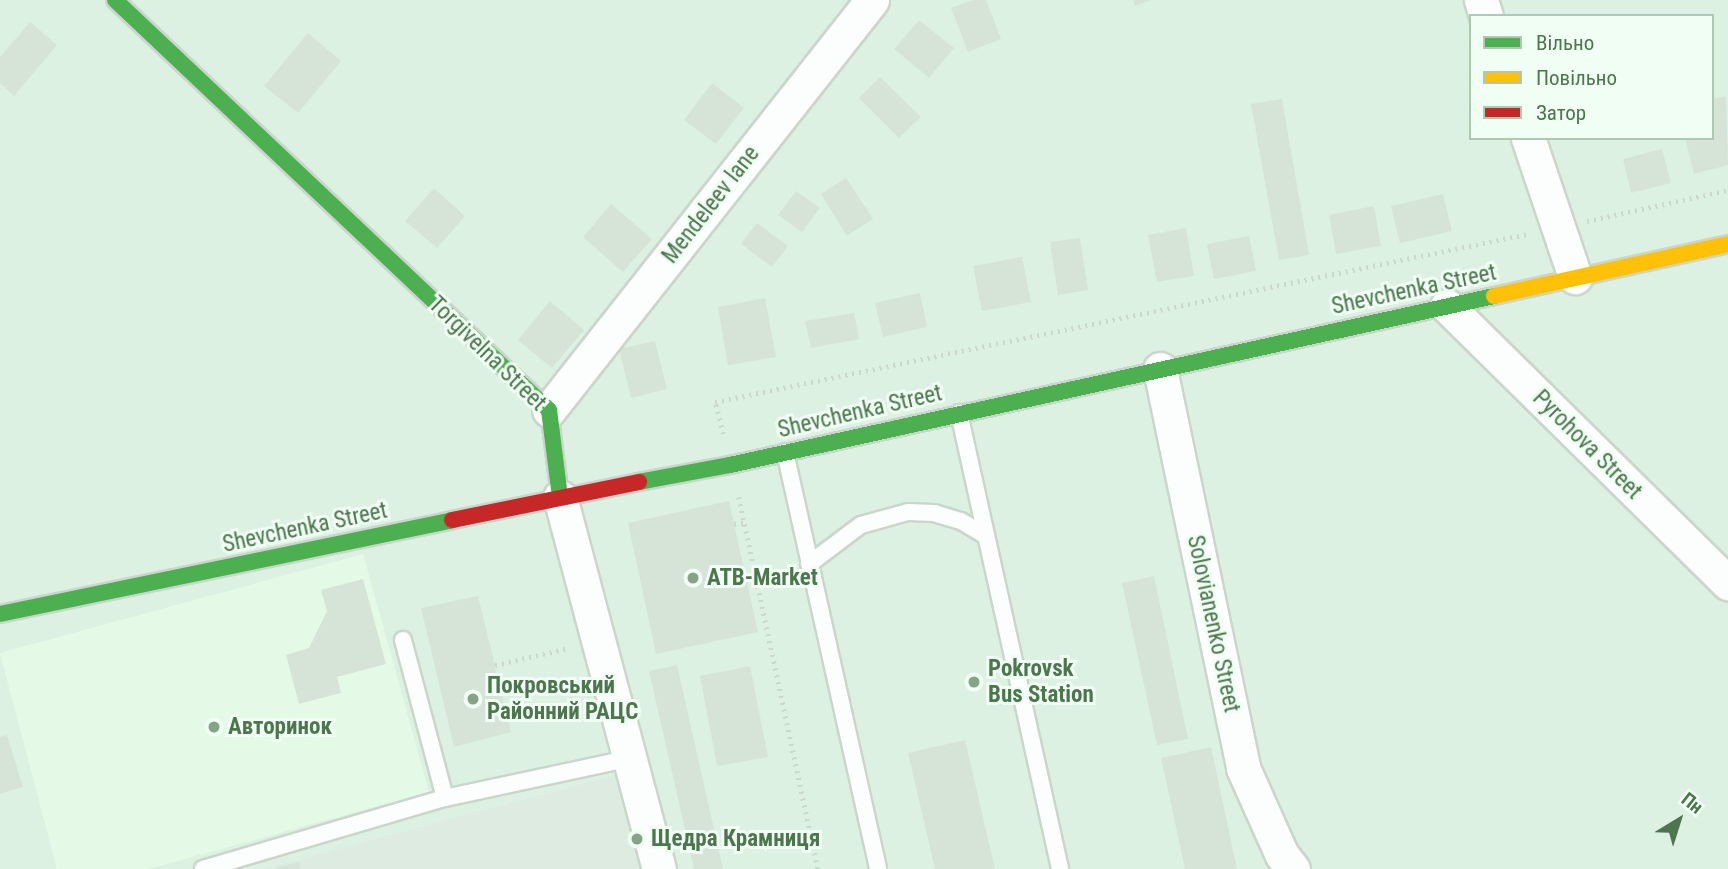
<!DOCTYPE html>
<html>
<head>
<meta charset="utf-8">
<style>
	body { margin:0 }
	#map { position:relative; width:1728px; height:869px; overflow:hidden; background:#edf8f0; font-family:"Roboto Condensed",sans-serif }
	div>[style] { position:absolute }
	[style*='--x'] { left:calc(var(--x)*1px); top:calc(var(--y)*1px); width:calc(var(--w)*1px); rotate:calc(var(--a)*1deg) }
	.residential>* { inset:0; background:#ddf1e2 }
	.commercial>* { inset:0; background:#e5fae6 }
	.industrial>* { inset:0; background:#deebe0 }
	.building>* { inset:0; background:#d5e4d7 }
	.path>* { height:4.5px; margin-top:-2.25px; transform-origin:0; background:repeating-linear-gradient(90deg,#cdd8cd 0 2px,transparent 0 7px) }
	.roads { filter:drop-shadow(2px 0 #cad6cc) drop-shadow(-2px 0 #cad6cc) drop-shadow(0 2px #cad6cc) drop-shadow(0 -2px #cad6cc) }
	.lane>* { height:16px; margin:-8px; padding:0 8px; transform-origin:8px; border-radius:8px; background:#fcfefd }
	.street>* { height:33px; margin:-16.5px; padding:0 16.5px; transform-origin:16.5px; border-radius:16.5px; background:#fcfefd }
	.fast>* { height:16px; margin:-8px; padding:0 8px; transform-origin:8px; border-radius:8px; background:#4caf50 }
	.slow>* { height:16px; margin:-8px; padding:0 8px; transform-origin:8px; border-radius:8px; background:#ffc107 }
	.jam>* { height:16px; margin:-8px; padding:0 8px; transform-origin:8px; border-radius:8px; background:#c62828 }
	.dots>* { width:19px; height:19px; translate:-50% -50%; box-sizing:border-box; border:4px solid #f0fef4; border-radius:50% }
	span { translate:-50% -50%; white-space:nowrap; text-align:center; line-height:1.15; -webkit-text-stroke:6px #f0fef4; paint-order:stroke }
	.street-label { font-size:23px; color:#4d764f }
	.poi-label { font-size:23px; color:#4d764f; font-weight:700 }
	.left { translate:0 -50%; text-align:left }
	.legend { position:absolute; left:1469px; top:14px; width:245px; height:126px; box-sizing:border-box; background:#f0fef4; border:2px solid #afc8b2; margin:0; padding:9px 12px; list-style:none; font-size:21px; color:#4d764f }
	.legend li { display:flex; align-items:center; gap:14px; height:35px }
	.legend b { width:35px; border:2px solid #afc8b2 }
	.north { position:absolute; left:1644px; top:785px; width:70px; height:70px; -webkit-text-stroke:5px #f0fef4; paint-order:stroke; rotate:38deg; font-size:19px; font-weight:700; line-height:28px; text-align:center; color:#4d764f }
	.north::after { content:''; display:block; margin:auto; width:24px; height:32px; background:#4d764f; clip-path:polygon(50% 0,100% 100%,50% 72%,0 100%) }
</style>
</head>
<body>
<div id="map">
	<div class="residential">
		<div style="clip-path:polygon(evenodd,0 0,1728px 0,1728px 869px,0 869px,0 0,1471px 16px,1712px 16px,1712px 138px,1471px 138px,1471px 16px)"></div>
	</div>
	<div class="commercial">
		<div style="clip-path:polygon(363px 554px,429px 792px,148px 869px,57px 869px,0 653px)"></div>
	</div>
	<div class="industrial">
		<div style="clip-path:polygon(635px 770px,659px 869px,264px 869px)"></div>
	</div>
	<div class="building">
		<div style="clip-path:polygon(973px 0,986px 0,1001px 39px,968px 52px,951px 8px)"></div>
		<div style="clip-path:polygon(1133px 0,1152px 0,1135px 6px)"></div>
		<div style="clip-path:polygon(919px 20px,954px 48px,929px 78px,894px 49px)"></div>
		<div style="clip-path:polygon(30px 22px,57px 45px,14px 96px,0 83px,0 57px)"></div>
		<div style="clip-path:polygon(308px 33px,341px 61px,298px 113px,264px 86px)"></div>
		<div style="clip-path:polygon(880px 77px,921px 117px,899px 138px,859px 98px)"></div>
		<div style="clip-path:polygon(712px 83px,744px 108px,716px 144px,684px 120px)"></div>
		<div style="clip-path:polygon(1726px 96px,1728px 165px,1694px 174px,1685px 138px,1712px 138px,1712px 99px)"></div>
		<div style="clip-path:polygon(1282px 99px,1309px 255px,1279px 260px,1251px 104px)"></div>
		<div style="clip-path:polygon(1662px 149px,1671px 183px,1631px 193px,1623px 159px)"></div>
		<div style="clip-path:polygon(846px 178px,873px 219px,847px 236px,821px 194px)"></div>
		<div style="clip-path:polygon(434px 188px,465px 216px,437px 248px,405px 221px)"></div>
		<div style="clip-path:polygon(796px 191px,820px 208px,802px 232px,778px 215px)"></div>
		<div style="clip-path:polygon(1443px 194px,1452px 231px,1400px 243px,1391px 206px)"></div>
		<div style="clip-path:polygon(611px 204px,652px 239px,623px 272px,583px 237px)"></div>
		<div style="clip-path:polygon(1374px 206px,1381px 246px,1336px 254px,1329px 215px)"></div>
		<div style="clip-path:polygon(757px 223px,788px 246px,772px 267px,741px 244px)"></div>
		<div style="clip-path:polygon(1186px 228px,1194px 276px,1157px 282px,1148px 235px)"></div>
		<div style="clip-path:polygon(1249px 236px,1256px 271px,1214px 279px,1207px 244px)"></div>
		<div style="clip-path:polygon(1080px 238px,1088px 290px,1058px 295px,1050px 242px)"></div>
		<div style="clip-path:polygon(1022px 257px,1031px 302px,982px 311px,973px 266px)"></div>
		<div style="clip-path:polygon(920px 293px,927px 327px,883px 337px,875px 303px)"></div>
		<div style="clip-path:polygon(765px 298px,776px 357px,728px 365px,718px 307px)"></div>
		<div style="clip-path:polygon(550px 301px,584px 330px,552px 368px,518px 340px)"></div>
		<div style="clip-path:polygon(854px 313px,859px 339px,811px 348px,805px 321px)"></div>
		<div style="clip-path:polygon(655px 341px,667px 389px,631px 398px,619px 349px)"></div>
		<div style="clip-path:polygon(729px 501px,758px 632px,656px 654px,628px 523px)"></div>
		<div style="clip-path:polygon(1154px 576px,1188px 739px,1157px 745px,1122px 583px)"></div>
		<div style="clip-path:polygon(363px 579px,386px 664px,337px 677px,341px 693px,299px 704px,286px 655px,309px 648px,327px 611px,321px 590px)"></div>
		<div style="clip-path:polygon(478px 596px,511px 732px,454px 747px,421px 608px)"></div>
		<div style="clip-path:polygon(677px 665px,723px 869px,694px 869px,649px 671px)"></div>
		<div style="clip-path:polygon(750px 666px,768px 757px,717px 766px,700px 676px)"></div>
		<div style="clip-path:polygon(7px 735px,23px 787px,0 794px,0 737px)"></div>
		<div style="clip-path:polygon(965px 740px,995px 869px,935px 869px,908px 753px)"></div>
		<div style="clip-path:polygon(1211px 747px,1237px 869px,1185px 869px,1161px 758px)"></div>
		<div style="clip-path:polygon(299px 862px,301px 869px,276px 869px,276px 868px)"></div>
	</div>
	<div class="path">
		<div style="--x:1587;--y:221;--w:144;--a:-12.4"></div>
		<div style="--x:723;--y:434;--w:33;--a:-104"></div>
		<div style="--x:715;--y:402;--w:829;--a:-11.69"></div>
		<div style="--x:739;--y:497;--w:380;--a:78"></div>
		<div style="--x:734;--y:524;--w:12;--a:-9"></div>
		<div style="--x:495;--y:665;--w:76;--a:-12.9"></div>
	</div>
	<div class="roads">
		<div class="lane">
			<div style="--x:959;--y:413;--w:467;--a:77.5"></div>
			<div style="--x:785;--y:452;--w:427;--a:77.4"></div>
			<div style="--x:809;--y:564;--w:65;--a:-36.9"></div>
			<div style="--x:861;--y:525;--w:49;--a:-15.5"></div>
			<div style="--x:908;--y:512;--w:26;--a:2"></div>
			<div style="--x:934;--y:513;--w:28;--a:17"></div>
			<div style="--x:961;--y:521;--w:29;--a:31"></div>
			<div style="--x:403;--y:640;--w:163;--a:75.1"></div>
			<div style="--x:445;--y:798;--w:190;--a:-12.1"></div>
			<div style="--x:203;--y:869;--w:252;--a:-16.4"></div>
		</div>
		<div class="street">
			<div style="--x:1481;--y:0;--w:17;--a:73"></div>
			<div style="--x:1528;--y:138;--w:147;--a:71.3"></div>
			<div style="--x:1447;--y:306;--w:395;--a:44.6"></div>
			<div style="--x:1160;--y:369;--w:408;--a:78.2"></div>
			<div style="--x:1243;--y:768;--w:95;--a:65.9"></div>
			<div style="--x:1282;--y:855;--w:18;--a:52"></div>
			<div style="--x:549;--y:410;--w:522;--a:-51.77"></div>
			<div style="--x:560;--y:497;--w:385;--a:75.1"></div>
		</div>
		<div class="fast">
			<div style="--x:115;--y:0;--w:597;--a:43.37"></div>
			<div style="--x:549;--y:410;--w:88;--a:82.8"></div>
			<div style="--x:639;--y:482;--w:93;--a:-10.6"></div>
			<div style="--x:730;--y:465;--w:782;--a:-12.47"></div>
			<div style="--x:0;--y:614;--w:462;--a:-11.7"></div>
		</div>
		<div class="slow">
			<div style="--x:1494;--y:296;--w:240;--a:-12.5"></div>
		</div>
		<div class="jam">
			<div style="--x:452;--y:520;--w:191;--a:-11.5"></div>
		</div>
	</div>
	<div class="dots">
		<div style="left:693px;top:578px;background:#85a487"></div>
		<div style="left:974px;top:682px;background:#85a487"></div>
		<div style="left:473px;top:699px;background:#85a487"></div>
		<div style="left:214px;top:727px;background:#85a487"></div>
		<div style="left:637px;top:839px;background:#85a487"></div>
	</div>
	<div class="street-label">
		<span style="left:711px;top:205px;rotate:-52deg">Mendeleev lane</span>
		<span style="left:1414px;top:290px;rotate:-12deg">Shevchenka Street</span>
		<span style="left:487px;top:354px;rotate:44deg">Torgivelna Street</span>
		<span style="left:860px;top:412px;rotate:-13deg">Shevchenka Street</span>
		<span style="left:1587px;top:445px;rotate:45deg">Pyrohova Street</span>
		<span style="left:305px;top:528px;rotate:-12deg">Shevchenka Street</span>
		<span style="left:1213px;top:624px;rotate:78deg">Solovianenko Street</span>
	</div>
	<div class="poi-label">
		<span class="left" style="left:707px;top:578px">ATB-Market</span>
		<span class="left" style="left:988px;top:682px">Pokrovsk<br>Bus Station</span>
		<span class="left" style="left:487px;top:699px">Покровський<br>Районний РАЦС</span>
		<span class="left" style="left:228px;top:727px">Авторинок</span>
		<span class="left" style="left:651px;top:839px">Щедра Крамниця</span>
	</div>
	<ul class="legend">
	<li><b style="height:9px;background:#4caf50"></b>Вільно</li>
	<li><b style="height:9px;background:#ffc107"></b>Повільно</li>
	<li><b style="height:9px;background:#c62828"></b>Затор</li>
	</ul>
	<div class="north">Пн</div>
</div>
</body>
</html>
